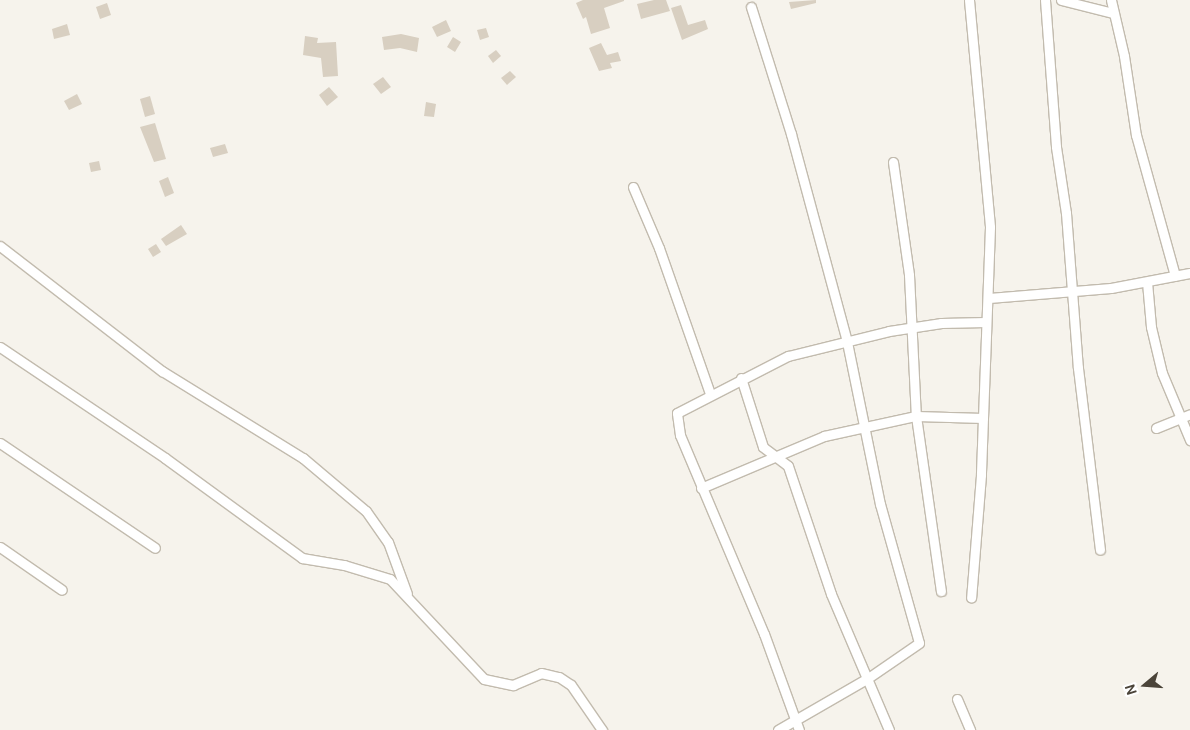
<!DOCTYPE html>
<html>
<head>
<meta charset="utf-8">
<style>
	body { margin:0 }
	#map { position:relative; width:1190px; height:730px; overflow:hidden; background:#f6f3ec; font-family:"DM Sans",sans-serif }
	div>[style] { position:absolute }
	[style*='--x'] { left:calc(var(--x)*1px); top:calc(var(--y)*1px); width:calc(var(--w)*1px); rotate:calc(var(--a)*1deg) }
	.building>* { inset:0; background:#d8cfc1 }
	.roads { filter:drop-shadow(1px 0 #c2bbae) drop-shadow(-1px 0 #c2bbae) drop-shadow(0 1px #c2bbae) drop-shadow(0 -1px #c2bbae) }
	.minor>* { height:9px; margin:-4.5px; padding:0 4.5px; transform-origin:4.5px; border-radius:4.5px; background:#fff }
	span { translate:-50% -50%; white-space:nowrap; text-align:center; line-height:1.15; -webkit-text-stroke:4.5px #fff; paint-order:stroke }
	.north { position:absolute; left:1120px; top:660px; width:50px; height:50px; -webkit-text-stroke:4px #fff; paint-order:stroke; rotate:252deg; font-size:14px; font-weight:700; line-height:20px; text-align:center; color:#4b4439 }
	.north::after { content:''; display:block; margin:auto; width:18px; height:22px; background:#4b4439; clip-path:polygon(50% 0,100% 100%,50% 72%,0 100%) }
</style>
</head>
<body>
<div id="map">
	<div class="building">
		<div style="clip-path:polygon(583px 0,624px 0,624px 1px,604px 8px,610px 28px,591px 34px,586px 17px,583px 19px,576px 3px)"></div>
		<div style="clip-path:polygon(654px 0,666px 0,670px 11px,641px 19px,637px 4px)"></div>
		<div style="clip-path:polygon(816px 0,816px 3px,791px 9px,789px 2px)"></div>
		<div style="clip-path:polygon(107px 3px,111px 15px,100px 19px,96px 7px)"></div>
		<div style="clip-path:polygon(681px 5px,688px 25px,705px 20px,708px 29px,682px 40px,671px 8px)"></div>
		<div style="clip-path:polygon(446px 20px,451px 31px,437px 37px,432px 27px)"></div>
		<div style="clip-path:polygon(67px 24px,70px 35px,54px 39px,52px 29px)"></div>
		<div style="clip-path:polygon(486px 28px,489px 37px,480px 40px,477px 30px)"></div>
		<div style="clip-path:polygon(401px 34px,419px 38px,417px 52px,400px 48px,384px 50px,382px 37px)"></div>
		<div style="clip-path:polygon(305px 36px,318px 38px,317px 43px,336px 42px,338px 76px,323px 77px,321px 58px,303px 55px)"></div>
		<div style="clip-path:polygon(453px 37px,461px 42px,455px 52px,447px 47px)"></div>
		<div style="clip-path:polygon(601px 43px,607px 55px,618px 52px,621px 61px,610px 63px,612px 68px,599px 71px,589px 48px)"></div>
		<div style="clip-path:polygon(496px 50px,501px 56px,493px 63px,488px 56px)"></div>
		<div style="clip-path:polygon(510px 71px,516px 77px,507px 85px,501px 78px)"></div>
		<div style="clip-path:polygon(383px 77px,391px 87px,381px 94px,373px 84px)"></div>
		<div style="clip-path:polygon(329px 87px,338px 97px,327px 106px,319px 95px)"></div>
		<div style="clip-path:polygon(77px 94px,82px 104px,69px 110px,64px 101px)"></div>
		<div style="clip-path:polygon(150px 96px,155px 114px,145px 117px,140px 99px)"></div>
		<div style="clip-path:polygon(426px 102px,436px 104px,434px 117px,424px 116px)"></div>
		<div style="clip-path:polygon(155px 123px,166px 159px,154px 162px,140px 127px)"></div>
		<div style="clip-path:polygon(225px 144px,228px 153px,213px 157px,210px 148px)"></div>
		<div style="clip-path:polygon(99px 161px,101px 170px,91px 172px,89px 163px)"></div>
		<div style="clip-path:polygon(168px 177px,174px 193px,165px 197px,159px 181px)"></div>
		<div style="clip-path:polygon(181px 225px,187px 234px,166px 246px,161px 239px)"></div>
		<div style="clip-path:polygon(156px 244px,161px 252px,153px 257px,148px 249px)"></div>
	</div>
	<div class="roads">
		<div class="minor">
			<div style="--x:969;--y:0;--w:228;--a:84.7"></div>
			<div style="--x:990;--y:227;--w:248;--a:92.1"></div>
			<div style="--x:981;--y:475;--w:123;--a:94.6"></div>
			<div style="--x:1045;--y:0;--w:147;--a:85.7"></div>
			<div style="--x:1056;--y:147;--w:67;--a:81.4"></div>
			<div style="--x:1066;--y:213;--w:155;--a:85.6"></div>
			<div style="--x:1078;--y:368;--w:183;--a:83.1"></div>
			<div style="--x:1061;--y:0;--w:54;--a:14"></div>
			<div style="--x:1111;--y:0;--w:57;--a:76.9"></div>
			<div style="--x:1124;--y:56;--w:80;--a:81.4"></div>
			<div style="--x:1136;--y:135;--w:146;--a:74.5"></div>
			<div style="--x:751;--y:7;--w:133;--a:72.5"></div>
			<div style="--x:791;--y:134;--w:215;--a:74.9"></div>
			<div style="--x:847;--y:342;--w:165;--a:78.5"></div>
			<div style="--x:880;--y:504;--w:144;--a:74.3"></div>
			<div style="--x:919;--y:643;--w:62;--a:145.5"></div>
			<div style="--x:868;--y:678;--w:104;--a:150"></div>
			<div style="--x:893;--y:162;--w:114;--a:81.9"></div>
			<div style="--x:909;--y:275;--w:141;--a:87.2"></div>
			<div style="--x:916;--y:416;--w:177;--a:81.9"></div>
			<div style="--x:633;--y:187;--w:66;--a:66.9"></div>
			<div style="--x:659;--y:248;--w:155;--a:70.7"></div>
			<div style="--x:0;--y:246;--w:205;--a:37.7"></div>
			<div style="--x:162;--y:371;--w:166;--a:31.7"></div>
			<div style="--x:303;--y:458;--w:82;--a:40.1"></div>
			<div style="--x:366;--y:511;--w:38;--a:55"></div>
			<div style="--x:388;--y:542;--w:55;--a:69.9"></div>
			<div style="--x:1147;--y:282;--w:45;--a:84.9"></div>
			<div style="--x:1151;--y:327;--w:47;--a:76.6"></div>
			<div style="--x:1162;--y:373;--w:73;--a:67.3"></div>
			<div style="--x:989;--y:298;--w:122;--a:-4.7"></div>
			<div style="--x:1111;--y:288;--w:80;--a:-10.8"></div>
			<div style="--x:0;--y:347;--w:199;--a:33.9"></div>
			<div style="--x:165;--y:458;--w:170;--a:36.1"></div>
			<div style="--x:302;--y:558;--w:43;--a:9.5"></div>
			<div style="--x:344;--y:565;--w:48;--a:16.9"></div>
			<div style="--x:390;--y:579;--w:137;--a:46.8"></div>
			<div style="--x:484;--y:679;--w:30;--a:12"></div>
			<div style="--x:513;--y:685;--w:30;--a:-23"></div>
			<div style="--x:541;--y:673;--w:18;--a:13"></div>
			<div style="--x:559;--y:677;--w:14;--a:34"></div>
			<div style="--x:571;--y:685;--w:55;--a:55.4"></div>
			<div style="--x:741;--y:378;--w:72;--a:72.3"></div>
			<div style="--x:763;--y:447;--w:31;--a:37"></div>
			<div style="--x:788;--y:466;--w:135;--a:71.4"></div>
			<div style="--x:831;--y:594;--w:148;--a:66.9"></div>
			<div style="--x:1156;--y:428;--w:37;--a:-22"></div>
			<div style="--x:0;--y:443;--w:187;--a:34.1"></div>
			<div style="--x:701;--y:488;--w:134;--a:-22.9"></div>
			<div style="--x:824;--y:436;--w:94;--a:-12.3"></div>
			<div style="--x:916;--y:416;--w:67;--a:1.7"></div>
			<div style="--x:0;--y:547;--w:75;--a:34.7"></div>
			<div style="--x:957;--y:699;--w:34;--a:67"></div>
			<div style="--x:799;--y:730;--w:102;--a:-110"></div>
			<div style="--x:764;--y:634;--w:216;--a:-112.9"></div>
			<div style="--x:680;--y:435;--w:22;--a:-98"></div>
			<div style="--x:677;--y:413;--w:125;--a:-27.2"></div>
			<div style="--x:788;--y:356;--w:104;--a:-13.9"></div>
			<div style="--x:889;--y:331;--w:53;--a:-8.7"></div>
			<div style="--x:941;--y:323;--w:45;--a:-1.3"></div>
		</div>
	</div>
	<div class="north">N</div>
</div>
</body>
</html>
